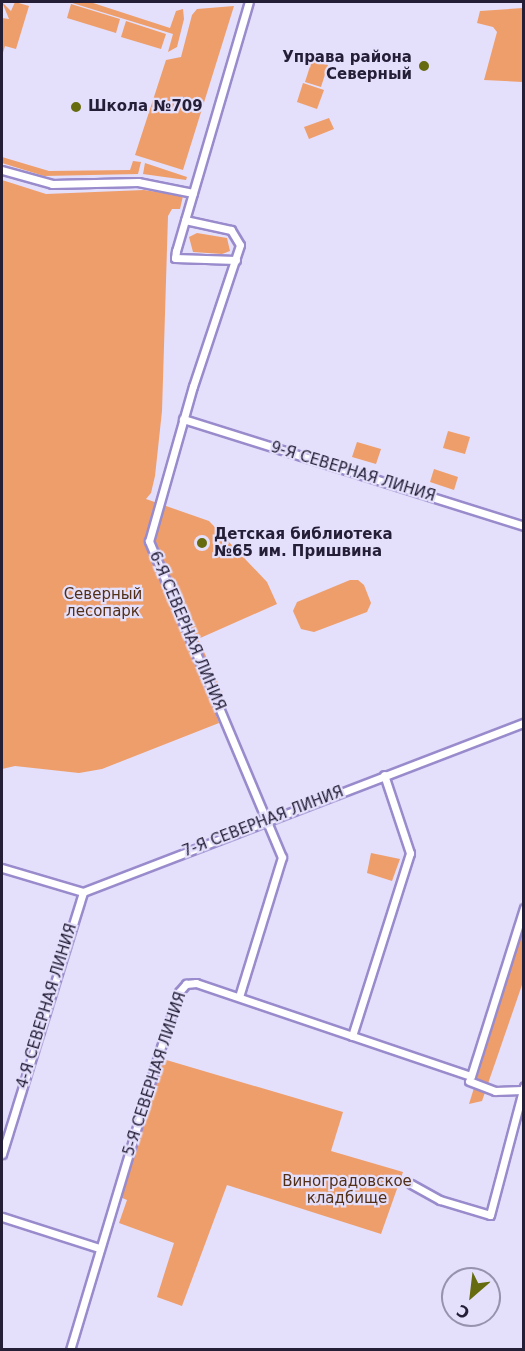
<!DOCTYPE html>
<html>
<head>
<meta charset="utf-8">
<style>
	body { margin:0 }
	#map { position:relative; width:525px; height:1351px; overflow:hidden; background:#e4dffb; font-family:"DejaVu Sans",sans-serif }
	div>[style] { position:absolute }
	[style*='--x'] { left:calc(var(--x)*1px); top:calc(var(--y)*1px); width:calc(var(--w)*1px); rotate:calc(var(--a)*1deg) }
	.green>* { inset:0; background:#ee9e6a }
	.roads { filter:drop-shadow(2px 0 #998bcc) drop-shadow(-2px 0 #998bcc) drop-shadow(0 2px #998bcc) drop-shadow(0 -2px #998bcc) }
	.street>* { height:7px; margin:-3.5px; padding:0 3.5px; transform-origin:3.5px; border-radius:3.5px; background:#fff }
	.dots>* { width:16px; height:16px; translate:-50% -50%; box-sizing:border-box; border:3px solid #e4dffb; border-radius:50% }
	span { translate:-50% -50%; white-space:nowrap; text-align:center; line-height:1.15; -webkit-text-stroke:4.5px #e4dffb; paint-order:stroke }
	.poi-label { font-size:15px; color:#241e37; font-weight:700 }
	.right { translate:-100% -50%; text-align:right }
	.left { translate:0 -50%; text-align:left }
	.street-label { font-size:15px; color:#241e37 }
	.park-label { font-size:15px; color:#522f17 }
	.frame { position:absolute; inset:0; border:3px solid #241e37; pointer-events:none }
	.north { position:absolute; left:441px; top:1267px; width:60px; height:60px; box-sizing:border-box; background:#e4dffb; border:2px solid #9792ad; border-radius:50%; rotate:208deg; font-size:16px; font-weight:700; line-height:24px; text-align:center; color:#241e37 }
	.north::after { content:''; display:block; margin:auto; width:21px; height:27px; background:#656b0e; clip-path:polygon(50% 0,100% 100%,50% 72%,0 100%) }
</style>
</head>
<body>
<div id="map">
	<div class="green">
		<div style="clip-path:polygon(2px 2px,11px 11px,15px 2px,29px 6px,16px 49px,5px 46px,2px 56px,2px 18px,9px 19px)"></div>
		<div style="clip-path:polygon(69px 2px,90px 2px,170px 28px,176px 11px,183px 9px,184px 19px,177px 47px,168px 52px,173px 34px)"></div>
		<div style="clip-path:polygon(71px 4px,120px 19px,116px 33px,67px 18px)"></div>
		<div style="clip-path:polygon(234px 6px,183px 170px,135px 155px,166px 60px,181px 57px,192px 15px,197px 9px)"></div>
		<div style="clip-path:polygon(523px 8px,523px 82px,484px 80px,497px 32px,493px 27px,477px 23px,480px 11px)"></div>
		<div style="clip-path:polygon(126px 21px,166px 34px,161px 49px,121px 37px)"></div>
		<div style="clip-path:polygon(312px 60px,328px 65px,321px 87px,305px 82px)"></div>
		<div style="clip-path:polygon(303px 83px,324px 90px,317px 109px,297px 102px)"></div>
		<div style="clip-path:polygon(329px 118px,334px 129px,309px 139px,304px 127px)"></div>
		<div style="clip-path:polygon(2px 157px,49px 171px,130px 170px,133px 161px,141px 162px,138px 174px,44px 176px,2px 163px)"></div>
		<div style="clip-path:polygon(145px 163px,187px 177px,186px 180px,143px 174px)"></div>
		<div style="clip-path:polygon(2px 180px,46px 194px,144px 190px,183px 196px,180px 209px,172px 209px,168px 216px,162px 411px,155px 476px,151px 493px,146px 499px,209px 521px,267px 582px,277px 604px,198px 639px,224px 695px,211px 701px,219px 723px,102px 769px,79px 773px,15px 766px,2px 769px)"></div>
		<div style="clip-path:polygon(197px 233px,227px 238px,230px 251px,222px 254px,193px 252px,189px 237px)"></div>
		<div style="clip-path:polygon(448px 431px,470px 437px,465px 454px,443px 448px)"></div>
		<div style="clip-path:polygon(357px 442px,381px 449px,376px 464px,352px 457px)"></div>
		<div style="clip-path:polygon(434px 469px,458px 477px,454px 490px,430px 482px)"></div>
		<div style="clip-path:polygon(350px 580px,358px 580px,364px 585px,371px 603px,367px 612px,314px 632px,301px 629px,293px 611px,297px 602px)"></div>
		<div style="clip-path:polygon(371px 853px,400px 859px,392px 881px,367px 873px)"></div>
		<div style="clip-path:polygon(523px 930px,523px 982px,482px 1101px,469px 1104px)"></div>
		<div style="clip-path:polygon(163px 1059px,343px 1112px,331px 1151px,403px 1172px,381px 1234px,227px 1185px,182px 1306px,157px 1297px,174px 1243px,119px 1223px,127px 1200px,120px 1197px)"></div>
	</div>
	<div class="roads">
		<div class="street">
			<div style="--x:2;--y:170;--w:52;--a:15.6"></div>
			<div style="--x:52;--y:184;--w:86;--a:-1.3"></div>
			<div style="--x:138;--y:182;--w:56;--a:11.3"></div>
			<div style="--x:185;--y:220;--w:47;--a:12.3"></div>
			<div style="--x:231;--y:230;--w:17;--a:59"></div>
			<div style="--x:240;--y:245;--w:149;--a:108.4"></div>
			<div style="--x:193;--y:386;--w:161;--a:105.8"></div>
			<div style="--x:149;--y:541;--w:343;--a:67.2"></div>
			<div style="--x:282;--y:857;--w:146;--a:107.1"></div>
			<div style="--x:236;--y:260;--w:61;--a:-178.1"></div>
			<div style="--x:175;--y:258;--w:7;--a:-82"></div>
			<div style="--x:176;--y:251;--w:259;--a:-73.7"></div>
			<div style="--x:183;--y:419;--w:357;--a:17.4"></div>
			<div style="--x:2;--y:868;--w:84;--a:16.5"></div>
			<div style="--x:83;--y:892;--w:472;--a:-21"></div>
			<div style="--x:352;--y:1036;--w:192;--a:-72.4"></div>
			<div style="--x:410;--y:853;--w:82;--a:-108.4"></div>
			<div style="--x:469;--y:1081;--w:28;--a:21"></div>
			<div style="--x:495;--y:1091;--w:27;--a:-2"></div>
			<div style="--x:2;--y:1154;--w:274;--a:-72.8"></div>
			<div style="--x:411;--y:1184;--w:33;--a:29"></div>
			<div style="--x:440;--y:1200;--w:52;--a:16.7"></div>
			<div style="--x:490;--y:1215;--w:133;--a:-75.2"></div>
			<div style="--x:2;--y:1217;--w:102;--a:17.7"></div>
			<div style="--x:70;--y:1350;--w:310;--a:-73.3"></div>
			<div style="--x:159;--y:1053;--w:64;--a:-71.8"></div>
			<div style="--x:179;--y:992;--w:11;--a:-49"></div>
			<div style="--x:186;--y:984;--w:10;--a:-6"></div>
			<div style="--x:196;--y:983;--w:290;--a:18.7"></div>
			<div style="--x:471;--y:1076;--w:176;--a:-72.5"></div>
		</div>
	</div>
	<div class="dots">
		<div style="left:424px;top:66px;background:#656b0e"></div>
		<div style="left:76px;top:107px;background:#656b0e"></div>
		<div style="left:202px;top:543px;background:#656b0e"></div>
	</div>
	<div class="poi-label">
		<span class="right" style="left:412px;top:66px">Управа района<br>Северный</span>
		<span class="left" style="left:88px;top:107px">Школа №709</span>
		<span class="left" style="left:214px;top:543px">Детская библиотека<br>№65 им. Пришвина</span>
	</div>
	<div class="street-label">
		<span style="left:353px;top:472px;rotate:17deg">9-Я СЕВЕРНАЯ ЛИНИЯ</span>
		<span style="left:187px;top:631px;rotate:67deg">6-Я СЕВЕРНАЯ ЛИНИЯ</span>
		<span style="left:263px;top:822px;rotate:-21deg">7-Я СЕВЕРНАЯ ЛИНИЯ</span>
		<span style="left:47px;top:1006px;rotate:-73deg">4-Я СЕВЕРНАЯ ЛИНИЯ</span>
		<span style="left:155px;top:1074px;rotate:-72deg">5-Я СЕВЕРНАЯ ЛИНИЯ</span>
	</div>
	<div class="park-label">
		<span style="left:103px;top:603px">Северный<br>лесопарк</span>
		<span style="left:347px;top:1190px">Виноградовское<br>кладбище</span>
	</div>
	<div class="frame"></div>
	<div class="north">С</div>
</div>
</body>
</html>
